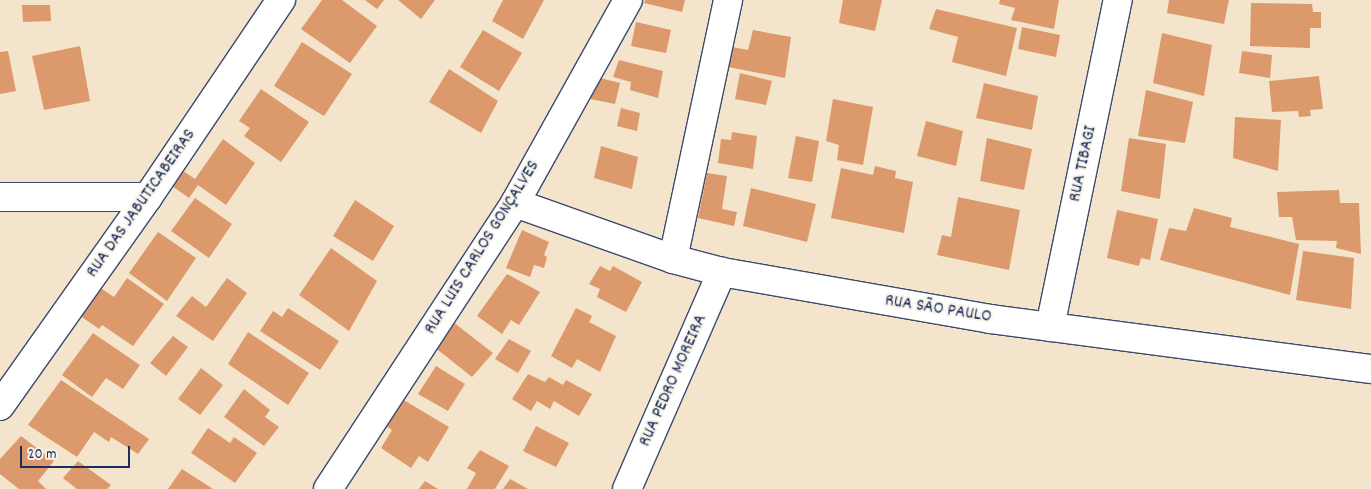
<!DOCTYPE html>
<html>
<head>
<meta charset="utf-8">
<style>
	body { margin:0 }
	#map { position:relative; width:1371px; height:489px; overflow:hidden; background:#f4e4cc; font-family:Dekko,sans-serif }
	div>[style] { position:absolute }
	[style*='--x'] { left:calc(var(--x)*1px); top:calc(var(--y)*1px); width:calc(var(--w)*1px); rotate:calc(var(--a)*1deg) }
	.building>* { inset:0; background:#dc9a6c }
	.roads { filter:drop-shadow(1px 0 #3c4a6e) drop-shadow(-1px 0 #3c4a6e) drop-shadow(0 1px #3c4a6e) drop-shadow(0 -1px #3c4a6e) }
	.street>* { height:28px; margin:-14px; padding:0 14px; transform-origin:14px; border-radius:14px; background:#fff }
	span { translate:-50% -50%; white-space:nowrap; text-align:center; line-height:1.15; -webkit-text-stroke:4px #f7f3e8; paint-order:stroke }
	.street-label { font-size:18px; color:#1b2f5e }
	.scale { position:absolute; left:20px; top:446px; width:110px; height:22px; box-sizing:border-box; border:2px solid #1b2f5e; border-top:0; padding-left:6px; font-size:15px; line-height:18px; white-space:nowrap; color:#1b2f5e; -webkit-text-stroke:4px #f7f3e8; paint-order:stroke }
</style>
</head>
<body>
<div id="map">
	<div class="building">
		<div style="clip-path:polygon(322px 0,342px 0,377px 26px,350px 63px,301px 29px)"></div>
		<div style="clip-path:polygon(365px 0,384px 0,377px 9px)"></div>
		<div style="clip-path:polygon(398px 0,435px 0,421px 19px)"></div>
		<div style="clip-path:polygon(503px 0,544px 0,523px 39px,492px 21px)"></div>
		<div style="clip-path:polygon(645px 0,685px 0,682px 12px,644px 3px)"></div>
		<div style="clip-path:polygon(843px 0,882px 0,875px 31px,839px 23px)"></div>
		<div style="clip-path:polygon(1000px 0,1059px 0,1054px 29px,1011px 20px,1015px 8px,999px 4px)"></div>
		<div style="clip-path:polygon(1169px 0,1229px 0,1224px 24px,1167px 13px)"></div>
		<div style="clip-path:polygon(1251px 3px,1312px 4px,1313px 12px,1321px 12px,1321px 28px,1310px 28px,1310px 48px,1250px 46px)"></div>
		<div style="clip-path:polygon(22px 5px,50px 5px,51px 21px,23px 22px)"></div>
		<div style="clip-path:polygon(936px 9px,1017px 28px,1006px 76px,952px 62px,958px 37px,929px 29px)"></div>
		<div style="clip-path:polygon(636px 22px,671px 30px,666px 53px,631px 46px)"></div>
		<div style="clip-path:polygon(1022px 27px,1060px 35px,1056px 57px,1018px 49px)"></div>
		<div style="clip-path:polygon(483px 30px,522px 53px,499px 91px,460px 67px)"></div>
		<div style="clip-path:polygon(753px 30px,791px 37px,785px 78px,728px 67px,732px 47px,748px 50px)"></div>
		<div style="clip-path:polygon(1162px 33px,1212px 45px,1204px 96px,1153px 83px)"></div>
		<div style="clip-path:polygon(302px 42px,352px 74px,324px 116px,274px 86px)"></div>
		<div style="clip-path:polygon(80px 46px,90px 101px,44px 110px,32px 56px)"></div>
		<div style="clip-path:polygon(8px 51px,16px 91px,0 94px,0 52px)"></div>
		<div style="clip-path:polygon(1242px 51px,1272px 55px,1270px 78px,1239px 73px)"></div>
		<div style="clip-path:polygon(619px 60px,663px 71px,658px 98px,630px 90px,631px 82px,613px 77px)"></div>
		<div style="clip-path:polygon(449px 69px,498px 101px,481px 133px,429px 102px)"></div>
		<div style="clip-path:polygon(740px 73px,772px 81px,766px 105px,735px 99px)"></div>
		<div style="clip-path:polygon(1319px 76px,1323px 109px,1310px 110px,1311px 116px,1299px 117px,1298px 111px,1272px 112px,1269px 81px)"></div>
		<div style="clip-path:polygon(596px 77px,620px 83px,615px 104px,590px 99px)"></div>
		<div style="clip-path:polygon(984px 83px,1038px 96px,1032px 130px,976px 118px)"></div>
		<div style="clip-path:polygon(261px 89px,309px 122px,281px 162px,244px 136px,250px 128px,239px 121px)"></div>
		<div style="clip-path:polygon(1146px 90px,1193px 102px,1185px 143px,1138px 136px)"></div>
		<div style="clip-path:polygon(833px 99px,873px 107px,863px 165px,837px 160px,839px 145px,826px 141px)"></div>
		<div style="clip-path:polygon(621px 108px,640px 113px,637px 131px,617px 126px)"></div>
		<div style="clip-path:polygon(1235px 117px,1281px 120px,1278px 171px,1233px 158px)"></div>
		<div style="clip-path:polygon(926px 121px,963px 131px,956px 166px,917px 156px)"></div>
		<div style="clip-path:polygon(732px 132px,757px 136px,753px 169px,718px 163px,721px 139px,731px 140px)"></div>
		<div style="clip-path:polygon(796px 136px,819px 141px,812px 182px,788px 178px)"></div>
		<div style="clip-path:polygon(987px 138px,1032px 149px,1024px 190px,980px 181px)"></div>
		<div style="clip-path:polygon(1129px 138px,1166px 144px,1160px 199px,1121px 191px)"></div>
		<div style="clip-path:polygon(223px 139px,255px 163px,226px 205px,198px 185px,189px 198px,165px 181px,176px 166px,195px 179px)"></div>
		<div style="clip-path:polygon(601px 146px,638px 157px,632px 189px,594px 178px)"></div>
		<div style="clip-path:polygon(875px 166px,896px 171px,895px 178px,913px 182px,904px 233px,831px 218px,841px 168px,873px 175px)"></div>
		<div style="clip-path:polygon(707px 173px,727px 176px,722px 209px,737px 212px,734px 226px,698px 218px)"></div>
		<div style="clip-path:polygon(751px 188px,816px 204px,807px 242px,743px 226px)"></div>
		<div style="clip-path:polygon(1339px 190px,1340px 203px,1359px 203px,1361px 254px,1336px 248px,1337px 241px,1296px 240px,1292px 217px,1279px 217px,1277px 192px)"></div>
		<div style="clip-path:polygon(958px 197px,1020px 210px,1009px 270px,937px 255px,942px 235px,951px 237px)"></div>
		<div style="clip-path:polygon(195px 198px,232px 224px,209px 258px,171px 231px)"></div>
		<div style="clip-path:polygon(355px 200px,394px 226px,373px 261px,333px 236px)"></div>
		<div style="clip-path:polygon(1194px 208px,1232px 218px,1230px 227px,1299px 244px,1290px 295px,1160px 260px,1169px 228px,1186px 231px)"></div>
		<div style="clip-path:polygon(1117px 210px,1158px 219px,1150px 260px,1141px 258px,1139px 266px,1107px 258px)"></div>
		<div style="clip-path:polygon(522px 230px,549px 242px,544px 255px,547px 257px,544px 268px,534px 265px,530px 277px,506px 268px)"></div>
		<div style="clip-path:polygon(158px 232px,196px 258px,167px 301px,129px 273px)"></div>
		<div style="clip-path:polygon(331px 248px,377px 281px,349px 331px,299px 295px)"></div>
		<div style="clip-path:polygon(1303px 251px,1354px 258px,1351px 309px,1296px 300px)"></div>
		<div style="clip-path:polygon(600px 266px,610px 271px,613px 266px,642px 282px,626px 312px,597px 297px,600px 289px,589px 284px)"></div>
		<div style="clip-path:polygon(507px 274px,540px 292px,519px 325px,511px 320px,502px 334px,477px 316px)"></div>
		<div style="clip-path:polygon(127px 278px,164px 304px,133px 346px,102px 325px,99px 329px,76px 313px,96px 285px,114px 297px)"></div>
		<div style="clip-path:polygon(227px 278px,247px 293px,213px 341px,176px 316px,192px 296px,206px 307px)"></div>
		<div style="clip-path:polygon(288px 308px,339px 341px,320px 370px,260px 331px,273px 311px,282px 317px)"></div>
		<div style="clip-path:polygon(576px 308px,592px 316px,589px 322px,616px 336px,600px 372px,577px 359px,572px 368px,551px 356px)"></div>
		<div style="clip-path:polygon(453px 322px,493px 353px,472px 377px,433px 346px)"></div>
		<div style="clip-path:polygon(248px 332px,309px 373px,288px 405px,228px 364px)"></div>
		<div style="clip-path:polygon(93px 333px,140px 365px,123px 389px,106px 378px,92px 397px,62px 375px)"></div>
		<div style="clip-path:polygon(173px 336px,188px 347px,166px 376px,150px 363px)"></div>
		<div style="clip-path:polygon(509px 339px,531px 351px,518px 373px,495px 359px)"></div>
		<div style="clip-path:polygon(436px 366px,465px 384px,448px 411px,418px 394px)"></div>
		<div style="clip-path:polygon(201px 368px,223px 385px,200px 415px,178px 399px)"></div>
		<div style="clip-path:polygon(528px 374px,545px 382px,549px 377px,563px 385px,566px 380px,592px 394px,579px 416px,554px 401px,550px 409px,537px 401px,531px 411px,512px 399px)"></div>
		<div style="clip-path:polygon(61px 380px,149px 439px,138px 454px,111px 437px,109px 442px,94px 432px,77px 457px,28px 425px)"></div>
		<div style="clip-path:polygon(244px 389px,270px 410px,265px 417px,279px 427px,264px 446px,224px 417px)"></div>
		<div style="clip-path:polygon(402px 399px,449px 427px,428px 462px,419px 456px,411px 468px,381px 448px,392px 430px,385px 425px)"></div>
		<div style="clip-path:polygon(536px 426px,569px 443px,556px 467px,523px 451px)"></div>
		<div style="clip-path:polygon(208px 428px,230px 443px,234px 437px,257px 453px,235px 483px,191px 453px)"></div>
		<div style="clip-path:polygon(21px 436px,54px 461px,38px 481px,46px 489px,19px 489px,0 474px,0 459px)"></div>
		<div style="clip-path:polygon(480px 450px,509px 466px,495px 489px,467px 489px,476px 473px,467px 468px)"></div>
		<div style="clip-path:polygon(78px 461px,111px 485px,107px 489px,77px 489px,63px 478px)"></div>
		<div style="clip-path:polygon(182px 469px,213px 489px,168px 489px)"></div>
		<div style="clip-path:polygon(510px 479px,528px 489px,503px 489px)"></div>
		<div style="clip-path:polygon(425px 481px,438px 489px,419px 489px)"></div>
	</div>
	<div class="roads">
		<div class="street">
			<div style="--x:0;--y:197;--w:148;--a:0"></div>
			<div style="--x:515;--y:203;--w:168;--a:19.5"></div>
			<div style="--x:673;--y:259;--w:51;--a:14.9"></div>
			<div style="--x:722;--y:272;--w:272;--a:9.9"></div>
			<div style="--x:990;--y:319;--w:384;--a:7.5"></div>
			<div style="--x:673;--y:259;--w:265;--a:-78"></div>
			<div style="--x:1050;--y:327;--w:334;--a:-78.3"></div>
			<div style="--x:0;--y:406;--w:256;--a:-54.7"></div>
			<div style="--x:148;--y:197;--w:238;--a:-56"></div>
			<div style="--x:328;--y:489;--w:342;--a:-56.8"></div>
			<div style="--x:515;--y:203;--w:232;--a:-60.9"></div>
			<div style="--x:627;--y:489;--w:237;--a:-66.4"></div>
		</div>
	</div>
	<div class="street-label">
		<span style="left:1084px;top:164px;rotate:-78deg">RUA TIBAGI</span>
		<span style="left:142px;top:204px;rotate:-55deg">RUA DAS JABUTICABEIRAS</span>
		<span style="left:483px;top:248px;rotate:-58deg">RUA LUIS CARLOS GONÇALVES</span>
		<span style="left:938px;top:310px;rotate:9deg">RUA SÃO PAULO</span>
		<span style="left:674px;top:381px;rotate:-66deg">RUA PEDRO MOREIRA</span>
	</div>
	<div class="scale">20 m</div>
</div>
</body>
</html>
